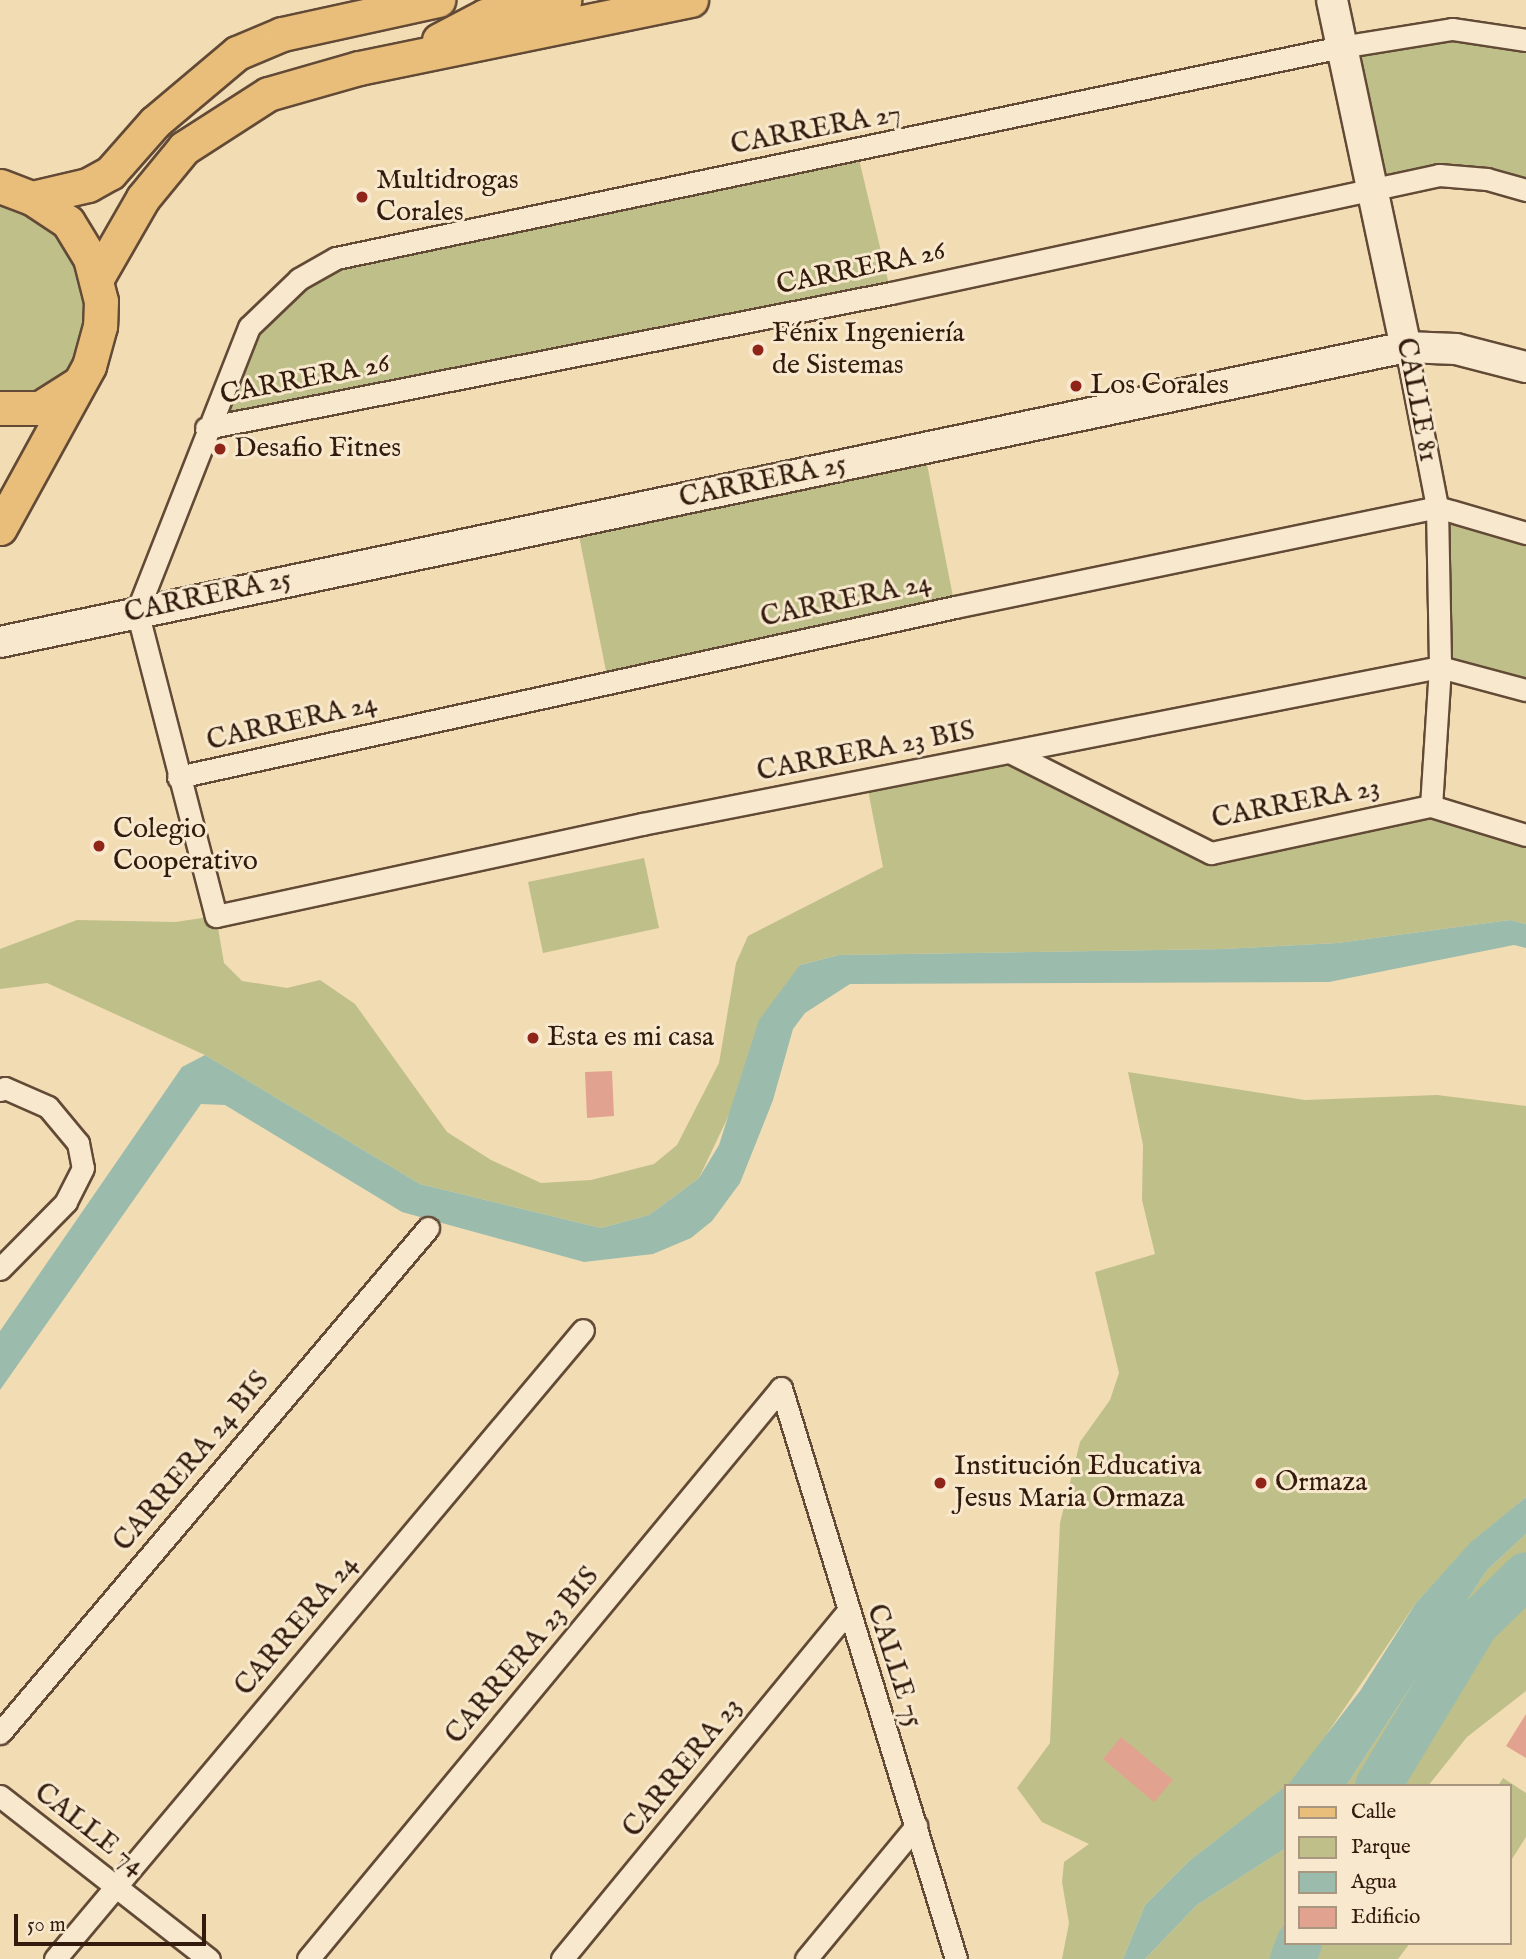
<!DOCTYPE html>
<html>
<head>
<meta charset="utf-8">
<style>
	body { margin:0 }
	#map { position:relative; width:1526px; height:1959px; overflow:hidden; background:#f2dcb3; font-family:"IM FELL English",serif }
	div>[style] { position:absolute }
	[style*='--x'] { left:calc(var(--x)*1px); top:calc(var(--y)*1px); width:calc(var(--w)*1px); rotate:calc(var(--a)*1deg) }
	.green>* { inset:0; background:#bfbf89 }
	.water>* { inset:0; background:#9bbcac }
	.river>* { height:46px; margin:-23px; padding:0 23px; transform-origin:23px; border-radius:23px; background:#9bbcac }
	.building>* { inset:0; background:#e2a290 }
	.roads { filter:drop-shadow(2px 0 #624a36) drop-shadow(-2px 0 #624a36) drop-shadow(0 2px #624a36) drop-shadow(0 -2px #624a36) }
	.street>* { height:21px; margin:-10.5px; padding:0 10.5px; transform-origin:10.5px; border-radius:10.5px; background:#f7e8ce }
	.secondary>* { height:30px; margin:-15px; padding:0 15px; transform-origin:15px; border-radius:15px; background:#f7e8ce }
	.primary>* { height:33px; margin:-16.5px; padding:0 16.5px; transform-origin:16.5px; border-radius:16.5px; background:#e9be7a }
	.dots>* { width:19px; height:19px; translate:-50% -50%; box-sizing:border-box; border:4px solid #f7e8ce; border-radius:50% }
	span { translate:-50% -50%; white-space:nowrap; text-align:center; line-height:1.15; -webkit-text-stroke:6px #f7e8ce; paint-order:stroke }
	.street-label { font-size:28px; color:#321a0c }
	.poi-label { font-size:28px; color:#321a0c }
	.left { translate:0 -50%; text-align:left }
	.legend { position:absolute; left:1284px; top:1784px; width:228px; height:161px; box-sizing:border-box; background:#f7e8ce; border:2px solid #a89680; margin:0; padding:9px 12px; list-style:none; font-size:21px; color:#321a0c }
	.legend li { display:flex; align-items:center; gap:14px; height:35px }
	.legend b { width:35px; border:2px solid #a89680 }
	.scale { position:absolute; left:14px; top:1914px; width:192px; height:32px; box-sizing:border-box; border:4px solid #321a0c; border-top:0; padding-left:9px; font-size:21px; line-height:24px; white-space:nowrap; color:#321a0c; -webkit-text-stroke:5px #f7e8ce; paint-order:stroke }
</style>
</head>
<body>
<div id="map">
	<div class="green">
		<div style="clip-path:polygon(1452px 29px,1526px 40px,1526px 190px,1487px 179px,1370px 189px,1341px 47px)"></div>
		<div style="clip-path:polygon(857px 151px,891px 293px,206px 428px,249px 327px,303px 276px)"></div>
		<div style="clip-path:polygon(0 186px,80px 239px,89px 366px,0 408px)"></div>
		<div style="clip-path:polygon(924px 449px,955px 607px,608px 681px,576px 521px)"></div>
		<div style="clip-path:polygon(1437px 507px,1526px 533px,1526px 690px,1440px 667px)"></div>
		<div style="clip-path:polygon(1010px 752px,1211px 853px,1431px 806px,1526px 835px,1526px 924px,1510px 920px,1337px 943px,1222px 949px,839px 955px,800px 965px,699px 1178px,649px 1215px,601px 1228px,420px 1184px,205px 1055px,47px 983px,0 989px,0 949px,77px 920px,175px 922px,216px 916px,224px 963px,242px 981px,287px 988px,320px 980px,355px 1004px,447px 1132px,491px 1160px,541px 1183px,591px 1180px,654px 1164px,677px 1145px,719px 1063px,736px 963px,748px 936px,883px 867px,866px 780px)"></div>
		<div style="clip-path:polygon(644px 858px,659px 928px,543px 953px,528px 882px)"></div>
		<div style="clip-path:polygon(1128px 1072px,1305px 1100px,1437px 1095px,1526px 1106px,1526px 1497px,1470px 1544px,1416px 1603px,1297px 1778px,1189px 1861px,1145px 1905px,1123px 1959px,1062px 1959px,1069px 1923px,1062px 1882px,1064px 1862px,1089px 1844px,1042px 1822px,1017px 1788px,1050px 1743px,1060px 1523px,1080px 1442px,1110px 1400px,1119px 1373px,1095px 1272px,1155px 1254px,1142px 1200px,1143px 1145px)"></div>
		<div style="clip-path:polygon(1526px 1534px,1526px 1691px,1467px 1737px,1428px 1786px,1346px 1786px,1487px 1570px)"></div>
		<div style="clip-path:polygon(1503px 1778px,1526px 1793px,1526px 1837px,1510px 1862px,1510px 1786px,1498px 1786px)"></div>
		<div style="clip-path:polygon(1286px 1848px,1286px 1943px,1313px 1943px,1302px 1959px,1145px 1959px,1197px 1905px)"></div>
		<div style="clip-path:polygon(1323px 1943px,1410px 1943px,1398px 1959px,1312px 1959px)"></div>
	</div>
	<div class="water">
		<div style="clip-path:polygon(1510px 920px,1526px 924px,1526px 948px,1514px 945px,1329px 982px,850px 984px,805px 1013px,793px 1029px,773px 1100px,740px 1183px,712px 1221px,691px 1238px,653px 1254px,584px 1262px,402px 1212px,225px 1105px,201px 1104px,0 1390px,0 1331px,182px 1067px,205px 1055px,420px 1184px,601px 1228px,649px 1215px,699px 1178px,719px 1145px,759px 1020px,800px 965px,839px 955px,1222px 949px,1337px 943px)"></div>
		<div style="clip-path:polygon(1526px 1497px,1526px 1534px,1487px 1570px,1346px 1786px,1287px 1786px,1360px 1691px,1416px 1603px,1470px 1543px)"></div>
		<div style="clip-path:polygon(1286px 1786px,1286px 1848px,1197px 1905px,1145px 1959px,1123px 1959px,1145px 1905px,1189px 1861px)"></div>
	</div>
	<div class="river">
		<div style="--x:1378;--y:1786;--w:188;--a:-58.9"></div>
		<div style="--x:1475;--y:1625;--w:71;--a:-44.4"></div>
		<div style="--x:1293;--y:1959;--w:17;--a:-69"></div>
	</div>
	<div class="building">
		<div style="clip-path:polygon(612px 1071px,614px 1116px,587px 1118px,585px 1072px)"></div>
		<div style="clip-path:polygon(1526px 1714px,1526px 1758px,1506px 1746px)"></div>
		<div style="clip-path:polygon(1121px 1737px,1173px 1780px,1154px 1802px,1103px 1759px)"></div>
	</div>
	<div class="roads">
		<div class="street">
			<div style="--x:1526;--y:40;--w:75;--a:-171.5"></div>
			<div style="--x:1452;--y:29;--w:112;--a:170.8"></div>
			<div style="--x:1341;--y:47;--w:1027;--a:168.14"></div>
			<div style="--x:336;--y:258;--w:43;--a:150.4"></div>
			<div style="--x:299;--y:279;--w:69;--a:136.2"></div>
			<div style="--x:249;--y:327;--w:305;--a:111.5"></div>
			<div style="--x:137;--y:611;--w:315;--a:75.5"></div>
			<div style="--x:216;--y:916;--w:436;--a:-12.2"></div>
			<div style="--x:642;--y:824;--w:813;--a:-11.13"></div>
			<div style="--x:1440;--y:667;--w:89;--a:15"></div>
			<div style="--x:1406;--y:347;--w:163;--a:79"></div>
			<div style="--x:1437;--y:507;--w:160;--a:88.9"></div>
			<div style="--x:1440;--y:667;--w:139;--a:93.7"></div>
			<div style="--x:206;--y:428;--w:698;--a:-11.15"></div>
			<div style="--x:891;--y:293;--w:561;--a:-12.15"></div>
			<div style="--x:1439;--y:175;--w:48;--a:4.8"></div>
			<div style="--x:1487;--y:179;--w:41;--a:15.8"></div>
			<div style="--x:1010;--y:752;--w:225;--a:26.7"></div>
			<div style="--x:1211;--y:853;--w:225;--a:-12.1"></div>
			<div style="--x:1431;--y:806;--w:99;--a:17"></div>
			<div style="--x:178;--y:777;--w:795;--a:-12.34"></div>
			<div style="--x:955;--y:607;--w:492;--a:-11.7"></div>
			<div style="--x:1437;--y:507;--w:93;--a:16.3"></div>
			<div style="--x:0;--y:1090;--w:5;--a:-22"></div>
			<div style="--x:5;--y:1088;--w:47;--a:23.8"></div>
			<div style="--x:48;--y:1107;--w:47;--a:50.2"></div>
			<div style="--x:78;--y:1143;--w:25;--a:79"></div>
			<div style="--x:83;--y:1168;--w:38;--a:117"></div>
			<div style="--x:66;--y:1202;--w:94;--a:134.6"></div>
			<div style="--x:781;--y:1388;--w:597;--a:72.96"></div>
			<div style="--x:0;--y:1733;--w:662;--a:-49.72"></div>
			<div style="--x:0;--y:1796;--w:265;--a:38"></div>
			<div style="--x:55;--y:1959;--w:821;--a:-49.99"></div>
			<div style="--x:308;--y:1959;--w:741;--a:-50.36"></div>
			<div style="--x:562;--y:1959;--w:449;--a:-50.6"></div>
			<div style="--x:806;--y:1959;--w:173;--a:-50.4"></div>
		</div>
		<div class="secondary">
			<div style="--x:1332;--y:0;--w:355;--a:78"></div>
			<div style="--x:0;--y:642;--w:1437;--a:-11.85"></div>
			<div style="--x:1406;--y:347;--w:50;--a:2.3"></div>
			<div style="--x:1456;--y:349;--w:72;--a:14.4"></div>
		</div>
		<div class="primary">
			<div style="--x:439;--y:40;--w:52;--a:-27.6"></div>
			<div style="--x:485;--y:16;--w:81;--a:-11.4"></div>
			<div style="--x:0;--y:186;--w:34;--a:21"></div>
			<div style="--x:32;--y:198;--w:43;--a:33.7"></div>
			<div style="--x:68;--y:222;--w:42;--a:58.6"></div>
			<div style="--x:90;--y:258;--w:44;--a:75.7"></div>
			<div style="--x:101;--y:301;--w:25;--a:92"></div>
			<div style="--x:100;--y:326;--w:41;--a:105.4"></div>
			<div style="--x:89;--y:366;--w:185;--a:118.8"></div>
			<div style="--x:32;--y:198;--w:57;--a:-13.1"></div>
			<div style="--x:88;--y:185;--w:25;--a:-29"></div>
			<div style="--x:110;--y:173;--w:68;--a:-48.6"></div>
			<div style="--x:155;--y:122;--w:107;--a:-40.1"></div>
			<div style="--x:237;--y:53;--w:49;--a:-22.9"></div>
			<div style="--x:282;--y:34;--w:160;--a:-12.3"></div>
			<div style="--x:97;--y:278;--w:92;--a:-60.1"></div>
			<div style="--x:143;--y:198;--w:65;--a:-50.6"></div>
			<div style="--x:184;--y:148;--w:100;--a:-32.7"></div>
			<div style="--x:268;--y:94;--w:95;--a:-15.9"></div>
			<div style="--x:359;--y:68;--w:339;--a:-11.6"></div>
			<div style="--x:0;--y:408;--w:40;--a:0"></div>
			<div style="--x:40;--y:408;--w:43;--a:-32.6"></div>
		</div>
	</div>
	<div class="dots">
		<div style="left:362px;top:197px;background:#8f2418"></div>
		<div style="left:758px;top:350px;background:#8f2418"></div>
		<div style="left:1076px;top:386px;background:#8f2418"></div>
		<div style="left:220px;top:449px;background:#8f2418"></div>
		<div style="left:99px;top:846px;background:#8f2418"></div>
		<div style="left:533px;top:1038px;background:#8f2418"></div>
		<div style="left:940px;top:1483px;background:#8f2418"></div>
		<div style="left:1261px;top:1483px;background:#8f2418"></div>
	</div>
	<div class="street-label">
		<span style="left:816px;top:130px;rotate:-11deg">CARRERA 27</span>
		<span style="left:861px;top:269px;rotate:-12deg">CARRERA 26</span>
		<span style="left:305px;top:380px;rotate:-11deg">CARRERA 26</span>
		<span style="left:1416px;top:400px;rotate:79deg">CALLE 81</span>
		<span style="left:763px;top:482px;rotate:-12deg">CARRERA 25</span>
		<span style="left:208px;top:597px;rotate:-12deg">CARRERA 25</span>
		<span style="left:846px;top:601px;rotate:-12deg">CARRERA 24</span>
		<span style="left:292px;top:723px;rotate:-13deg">CARRERA 24</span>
		<span style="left:866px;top:752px;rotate:-11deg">CARRERA 23 BIS</span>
		<span style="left:1296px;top:804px;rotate:-11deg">CARRERA 23</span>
		<span style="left:192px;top:1462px;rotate:-50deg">CARRERA 24 BIS</span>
		<span style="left:297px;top:1626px;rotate:-50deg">CARRERA 24</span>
		<span style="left:523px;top:1656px;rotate:-50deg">CARRERA 23 BIS</span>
		<span style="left:894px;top:1666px;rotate:72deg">CALLE 75</span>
		<span style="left:683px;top:1768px;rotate:-51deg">CARRERA 23</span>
		<span style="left:89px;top:1830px;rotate:38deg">CALLE 74</span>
	</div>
	<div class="poi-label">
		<span class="left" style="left:376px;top:197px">Multidrogas<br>Corales</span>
		<span class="left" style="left:772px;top:350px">Fénix Ingeniería<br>de Sistemas</span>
		<span class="left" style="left:1090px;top:386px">Los Corales</span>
		<span class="left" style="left:234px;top:449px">Desafio Fitnes</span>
		<span class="left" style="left:113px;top:846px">Colegio<br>Cooperativo</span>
		<span class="left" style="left:547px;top:1038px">Esta es mi casa</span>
		<span class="left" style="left:954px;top:1483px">Institución Educativa<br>Jesus Maria Ormaza</span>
		<span class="left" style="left:1275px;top:1483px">Ormaza</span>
	</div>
	<ul class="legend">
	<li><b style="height:9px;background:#e9be7a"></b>Calle</li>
	<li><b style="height:19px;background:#bfbf89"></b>Parque</li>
	<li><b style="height:19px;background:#9bbcac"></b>Agua</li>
	<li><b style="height:19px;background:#e2a290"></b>Edificio</li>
	</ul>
	<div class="scale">50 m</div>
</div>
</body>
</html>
